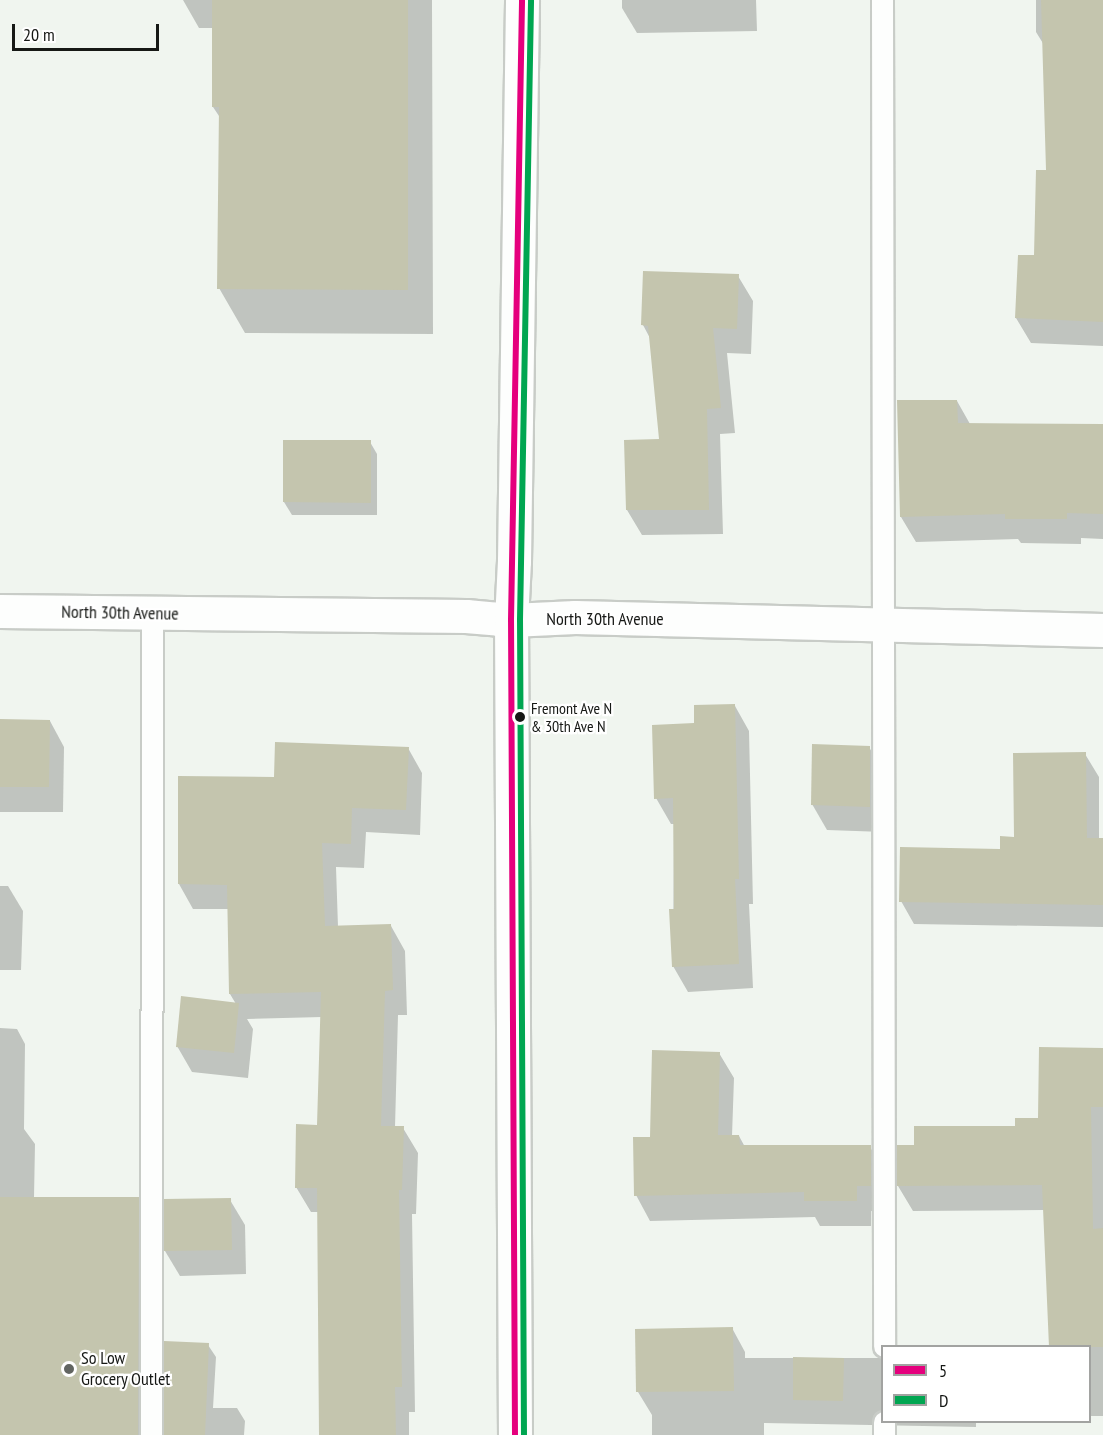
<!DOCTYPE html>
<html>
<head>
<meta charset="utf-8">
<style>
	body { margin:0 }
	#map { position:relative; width:1103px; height:1435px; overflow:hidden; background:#f0f5ef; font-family:"PT Sans Narrow",sans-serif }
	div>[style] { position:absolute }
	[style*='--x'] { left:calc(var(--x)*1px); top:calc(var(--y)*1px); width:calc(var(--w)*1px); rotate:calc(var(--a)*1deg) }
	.shadow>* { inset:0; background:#0003 }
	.building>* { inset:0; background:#c4c5ae }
	.roads { filter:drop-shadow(2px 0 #c8ccc7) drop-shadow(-2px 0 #c8ccc7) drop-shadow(0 2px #c8ccc7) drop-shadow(0 -2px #c8ccc7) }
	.lane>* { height:21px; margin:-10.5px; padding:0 10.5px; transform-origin:10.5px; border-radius:10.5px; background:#fdfefd }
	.street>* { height:33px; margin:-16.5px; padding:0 16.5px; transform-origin:16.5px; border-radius:16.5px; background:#fdfefd }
	.secondary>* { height:33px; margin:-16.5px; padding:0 16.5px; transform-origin:16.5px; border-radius:16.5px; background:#fdfefd }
	.bus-1>* { height:6px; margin:-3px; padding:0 3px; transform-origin:3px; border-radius:3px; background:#e5007d }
	.bus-2>* { height:6px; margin:-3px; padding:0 3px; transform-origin:3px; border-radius:3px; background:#00a651 }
	.dots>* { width:16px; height:16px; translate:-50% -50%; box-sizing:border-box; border:3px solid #fff; border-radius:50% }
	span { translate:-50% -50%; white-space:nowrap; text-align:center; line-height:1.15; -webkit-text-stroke:4.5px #fff; paint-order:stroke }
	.bus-label { font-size:16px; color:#161815 }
	.left { translate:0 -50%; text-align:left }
	.street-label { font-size:18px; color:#161815 }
	.poi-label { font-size:18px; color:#161815 }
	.legend { position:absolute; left:881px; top:1345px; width:210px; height:78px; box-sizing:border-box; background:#fff; border:2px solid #a2a3a1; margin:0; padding:8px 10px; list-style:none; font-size:18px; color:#161815 }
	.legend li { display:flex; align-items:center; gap:12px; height:30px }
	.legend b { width:30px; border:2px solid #a2a3a1 }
	.scale { position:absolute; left:12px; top:24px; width:147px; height:27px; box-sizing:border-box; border:3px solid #161815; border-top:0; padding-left:8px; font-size:18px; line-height:21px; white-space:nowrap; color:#161815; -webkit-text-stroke:4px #fff; paint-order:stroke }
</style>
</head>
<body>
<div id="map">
	<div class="shadow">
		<div style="clip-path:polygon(183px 0,432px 0,433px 334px,245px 333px,219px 288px,221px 119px,213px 107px,214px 28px,199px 28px)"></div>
		<div style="clip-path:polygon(622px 0,756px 0,757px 31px,637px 33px,622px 8px)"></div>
		<div style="clip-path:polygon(1036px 0,1103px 0,1103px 346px,1031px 343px,1016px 318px,1036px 257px,1048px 171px,1044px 45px,1036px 32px)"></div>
		<div style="clip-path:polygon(738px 276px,753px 301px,751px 354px,727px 353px,735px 433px,720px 434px,723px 534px,642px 535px,627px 510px,661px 441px,651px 340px,643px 325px)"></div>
		<div style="clip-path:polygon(957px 401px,970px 424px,1103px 424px,1103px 539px,1081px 538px,1081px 544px,1021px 543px,1018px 539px,916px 542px,901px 517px)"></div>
		<div style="clip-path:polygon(370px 442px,377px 454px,377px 515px,292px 515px,284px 502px)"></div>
		<div style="clip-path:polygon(735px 706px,749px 731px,753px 904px,749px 904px,753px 988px,688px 992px,673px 966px,674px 824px,671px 824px,656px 798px,696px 725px)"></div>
		<div style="clip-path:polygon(0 720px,50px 721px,64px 747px,63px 812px,0 812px)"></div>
		<div style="clip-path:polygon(869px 747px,884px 773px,884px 832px,827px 830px,812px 804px)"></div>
		<div style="clip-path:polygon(408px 748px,422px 773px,420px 835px,366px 832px,364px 868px,336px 867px,338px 927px,391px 926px,405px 951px,407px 1015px,398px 1015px,395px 1128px,403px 1128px,418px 1153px,416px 1214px,412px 1214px,415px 1412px,409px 1412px,409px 1435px,321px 1435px,319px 1212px,311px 1212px,296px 1187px,318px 1126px,322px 1017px,247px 1019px,253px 1029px,248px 1078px,192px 1072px,177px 1046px,236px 1004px,230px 994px,229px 909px,193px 909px,179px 884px,180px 778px,276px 779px)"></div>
		<div style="clip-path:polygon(1085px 754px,1099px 777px,1099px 839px,1103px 839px,1103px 927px,914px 924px,901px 901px,1002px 850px,1016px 838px)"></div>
		<div style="clip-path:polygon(0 886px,8px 886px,23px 911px,21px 970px,0 970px)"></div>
		<div style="clip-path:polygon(0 1028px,17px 1029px,25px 1044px,24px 1129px,35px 1144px,34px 1198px,138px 1198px,146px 1213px,147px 1435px,0 1435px)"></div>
		<div style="clip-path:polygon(1103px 1050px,1103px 1416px,1090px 1416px,1090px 1346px,1044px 1210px,913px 1211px,898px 1186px,916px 1147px,1017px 1127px,1040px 1120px)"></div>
		<div style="clip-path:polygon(719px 1053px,734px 1078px,732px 1136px,739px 1136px,745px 1147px,870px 1147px,885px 1172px,885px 1211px,871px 1211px,871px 1226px,820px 1226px,815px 1217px,650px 1221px,636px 1195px,651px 1138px)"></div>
		<div style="clip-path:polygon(230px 1200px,245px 1225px,246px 1274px,180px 1276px,165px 1251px,166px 1201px)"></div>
		<div style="clip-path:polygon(732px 1328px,745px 1352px,745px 1358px,882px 1358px,882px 1422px,976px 1422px,976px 1427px,764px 1423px,764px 1435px,652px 1435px,652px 1415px,638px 1392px)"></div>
		<div style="clip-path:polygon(208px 1345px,216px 1357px,213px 1408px,237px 1408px,245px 1421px,244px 1435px,164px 1435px)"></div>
	</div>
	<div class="building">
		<div style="clip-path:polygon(212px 0,408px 0,408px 290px,217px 289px,219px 107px,212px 107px)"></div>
		<div style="clip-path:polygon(1041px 0,1103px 0,1103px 322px,1015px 318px,1018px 255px,1034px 255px,1036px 170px,1046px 170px)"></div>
		<div style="clip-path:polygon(643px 271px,739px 274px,737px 329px,713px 328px,721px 408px,707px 409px,709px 510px,626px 510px,624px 440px,659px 439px,648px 326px,641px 325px)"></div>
		<div style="clip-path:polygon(897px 400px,957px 400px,958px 423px,1103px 424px,1103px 514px,1067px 513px,1067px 519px,1005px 519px,1005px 514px,900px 517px)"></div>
		<div style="clip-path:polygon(283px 440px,371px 440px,371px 503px,283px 502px)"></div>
		<div style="clip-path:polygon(735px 704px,739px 879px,735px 879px,739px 964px,672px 967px,669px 909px,674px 909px,673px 798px,654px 799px,652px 725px,694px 723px,694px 705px)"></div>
		<div style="clip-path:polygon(0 719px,50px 720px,49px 787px,0 787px)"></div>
		<div style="clip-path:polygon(275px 742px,409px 747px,406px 810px,352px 808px,351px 844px,322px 843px,325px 926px,391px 924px,393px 990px,385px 991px,381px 1126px,404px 1126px,402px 1190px,399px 1190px,402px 1387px,395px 1387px,396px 1435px,319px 1435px,317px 1188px,295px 1188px,296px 1124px,317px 1125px,321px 992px,229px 994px,227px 885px,178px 884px,178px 776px,274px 777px)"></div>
		<div style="clip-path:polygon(812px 744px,870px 746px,870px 807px,811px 805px)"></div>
		<div style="clip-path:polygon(1086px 752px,1087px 838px,1103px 838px,1103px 905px,899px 902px,900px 847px,1000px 849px,1000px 836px,1014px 837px,1013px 753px)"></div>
		<div style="clip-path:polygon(181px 996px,239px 1003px,234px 1053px,176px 1047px)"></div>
		<div style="clip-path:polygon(1039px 1047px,1103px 1048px,1103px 1107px,1091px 1107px,1093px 1229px,1103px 1228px,1103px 1347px,1049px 1347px,1042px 1185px,897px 1186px,896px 1145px,914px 1145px,914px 1126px,1015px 1126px,1015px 1118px,1038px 1118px)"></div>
		<div style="clip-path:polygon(652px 1050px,720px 1052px,718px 1135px,739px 1135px,740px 1145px,871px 1145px,871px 1186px,857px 1186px,857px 1201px,804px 1201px,804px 1192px,634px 1196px,633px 1137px,650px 1137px)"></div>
		<div style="clip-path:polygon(0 1197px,139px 1197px,138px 1435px,0 1435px)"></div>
		<div style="clip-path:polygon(231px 1198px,232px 1250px,164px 1251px,164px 1199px)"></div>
		<div style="clip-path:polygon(733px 1327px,734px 1391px,636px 1392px,635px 1329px)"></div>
		<div style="clip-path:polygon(164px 1341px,209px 1343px,205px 1435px,164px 1435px)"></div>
		<div style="clip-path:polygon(793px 1357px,844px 1358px,843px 1401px,793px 1400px)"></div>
	</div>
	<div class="roads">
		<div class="lane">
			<div style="--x:882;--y:0;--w:1346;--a:89.91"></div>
			<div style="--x:151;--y:1435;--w:822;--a:-89.93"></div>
			<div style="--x:884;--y:1435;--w:13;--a:-90"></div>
		</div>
		<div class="street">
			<div style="--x:0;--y:611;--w:466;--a:0.6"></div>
			<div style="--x:466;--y:616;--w:45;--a:5.1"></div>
			<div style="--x:511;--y:620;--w:64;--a:-2.7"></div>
			<div style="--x:575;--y:617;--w:528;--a:1.41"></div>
		</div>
		<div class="secondary">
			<div style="--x:515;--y:1435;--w:815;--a:-90.28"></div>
			<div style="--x:511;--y:620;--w:59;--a:-87.1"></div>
			<div style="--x:514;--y:561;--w:561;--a:-89.18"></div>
		</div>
	</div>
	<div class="bus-1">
		<div style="--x:515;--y:1435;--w:815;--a:-90.28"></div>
		<div style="--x:511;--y:620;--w:620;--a:-88.98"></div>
	</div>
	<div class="bus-2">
		<div style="--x:524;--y:1435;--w:815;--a:-90.28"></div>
		<div style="--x:520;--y:620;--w:620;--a:-88.98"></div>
	</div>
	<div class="dots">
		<div style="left:520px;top:717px;background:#161815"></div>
		<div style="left:69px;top:1369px;background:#626561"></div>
	</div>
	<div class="bus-label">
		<span class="left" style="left:531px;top:717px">Fremont Ave N<br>&amp; 30th Ave N</span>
	</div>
	<div class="street-label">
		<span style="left:120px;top:613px;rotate:1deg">North 30th Avenue</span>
		<span style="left:605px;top:619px">North 30th Avenue</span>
	</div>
	<div class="poi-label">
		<span class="left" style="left:81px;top:1369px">So Low<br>Grocery Outlet</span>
	</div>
	<ul class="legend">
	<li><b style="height:8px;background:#e5007d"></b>5</li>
	<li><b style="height:8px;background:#00a651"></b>D</li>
	</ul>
	<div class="scale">20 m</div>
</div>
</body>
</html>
